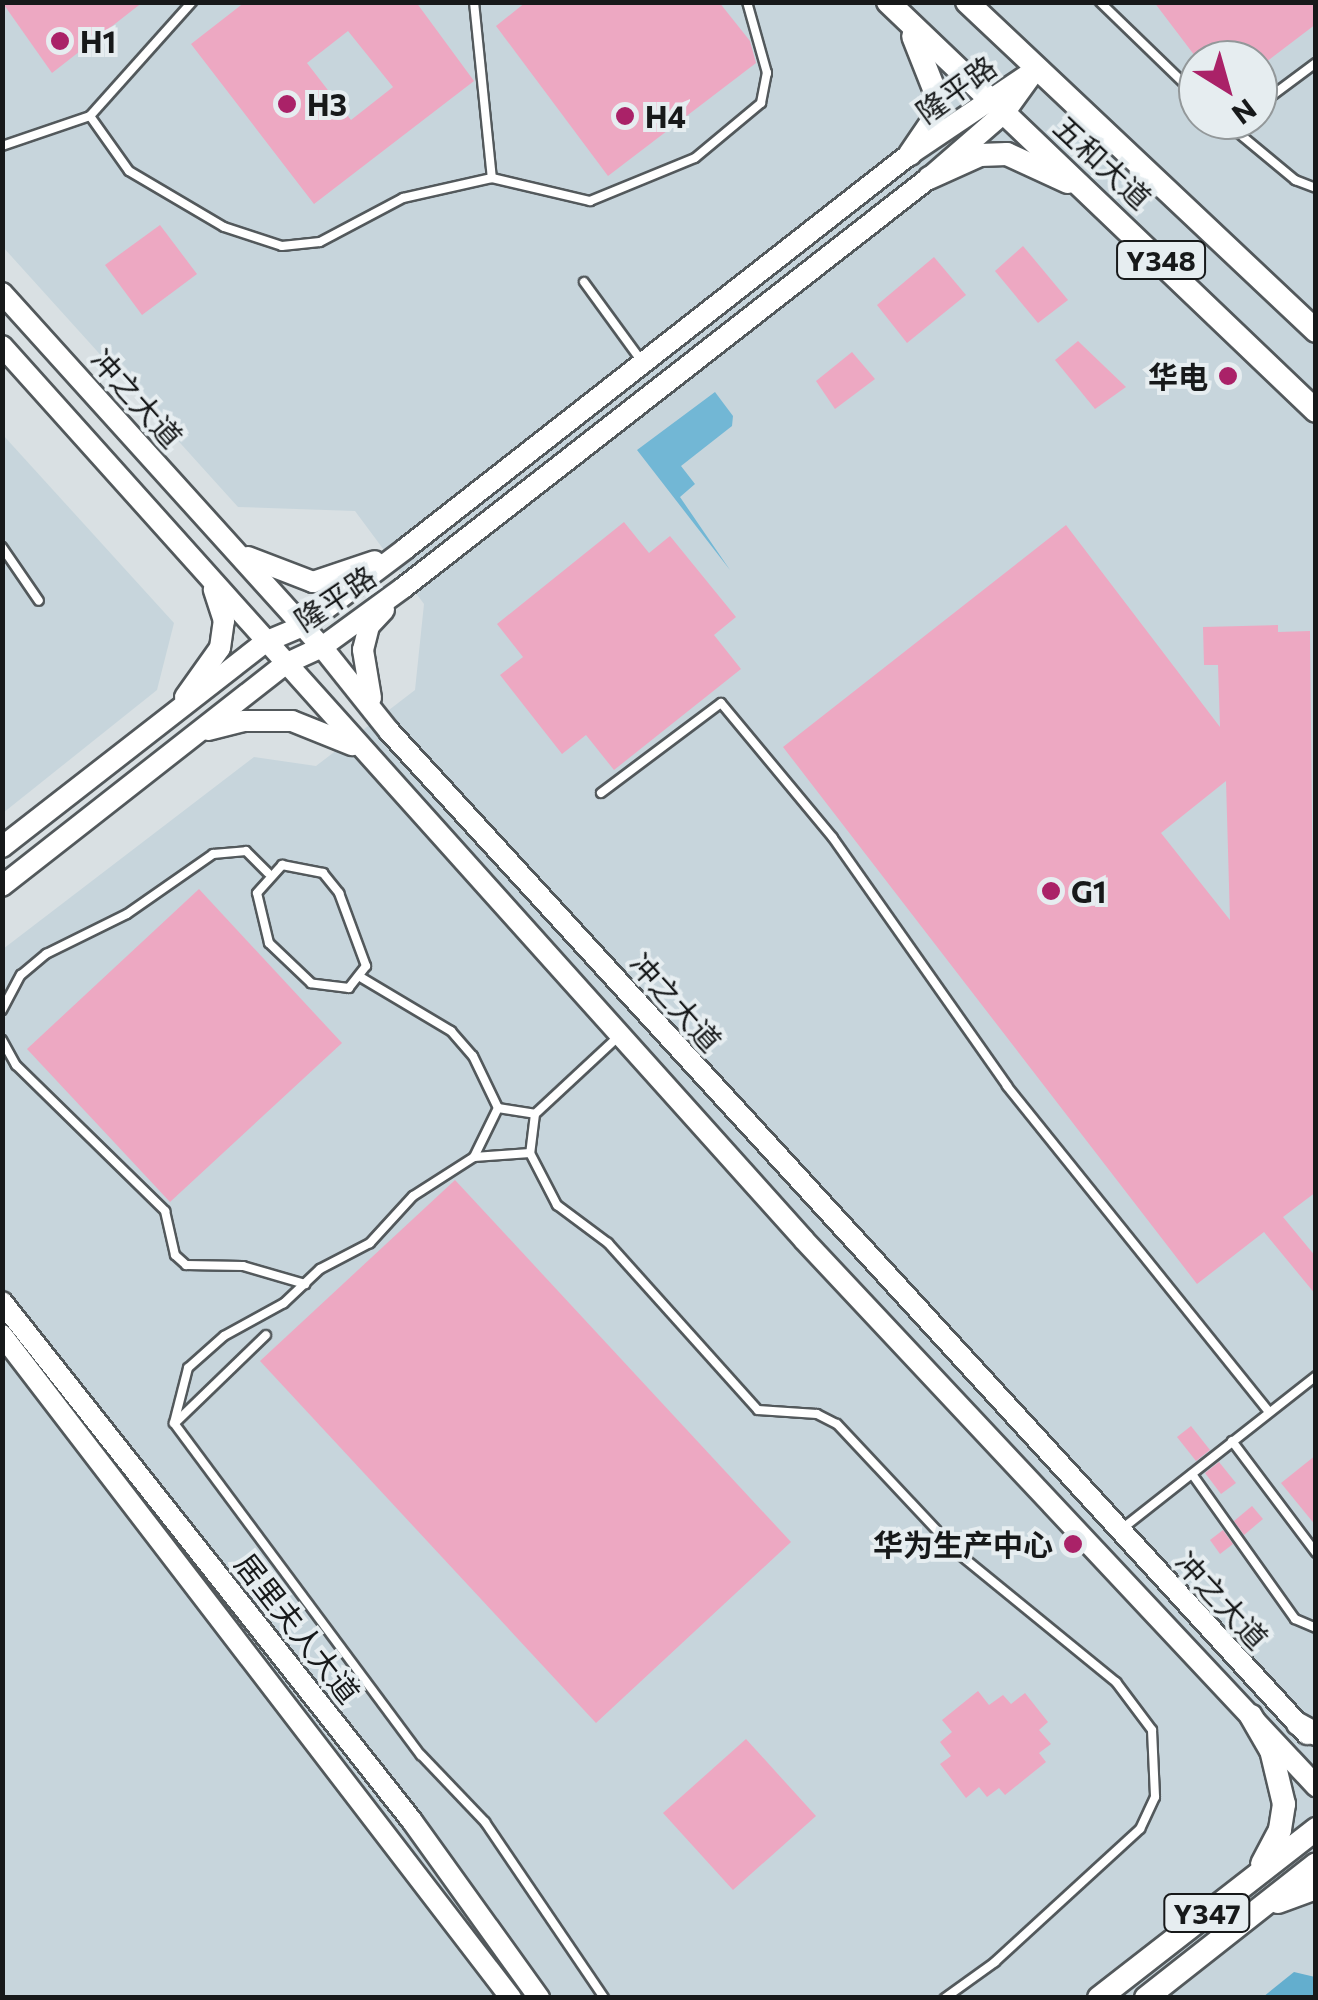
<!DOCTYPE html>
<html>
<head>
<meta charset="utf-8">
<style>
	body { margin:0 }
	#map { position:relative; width:1318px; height:2000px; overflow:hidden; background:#d9e0e3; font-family:Commissioner,"Noto Sans SC",sans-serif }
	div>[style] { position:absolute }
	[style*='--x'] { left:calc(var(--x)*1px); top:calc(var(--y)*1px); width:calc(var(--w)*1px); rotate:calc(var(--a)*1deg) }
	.built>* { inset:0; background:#c7d5dc }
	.green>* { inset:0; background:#72b7d5 }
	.forest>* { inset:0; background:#63aece }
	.building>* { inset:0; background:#eda8c2 }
	.roads { filter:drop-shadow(2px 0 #53595c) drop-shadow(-2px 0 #53595c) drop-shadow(0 2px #53595c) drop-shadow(0 -2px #53595c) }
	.lane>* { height:8px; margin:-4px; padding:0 4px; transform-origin:4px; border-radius:4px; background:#fff }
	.secondary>* { height:20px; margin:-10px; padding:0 10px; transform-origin:10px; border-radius:10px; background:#fff }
	.primary>* { height:22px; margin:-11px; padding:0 11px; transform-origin:11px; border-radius:11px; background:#fff }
	.dots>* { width:28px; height:28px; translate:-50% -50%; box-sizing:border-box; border:5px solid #e6edf0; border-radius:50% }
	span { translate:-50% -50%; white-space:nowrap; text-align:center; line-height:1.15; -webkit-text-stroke:8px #e6edf0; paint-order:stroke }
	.shield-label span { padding:2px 8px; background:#e6edf0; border:2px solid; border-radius:8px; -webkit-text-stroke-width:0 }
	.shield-label { font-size:28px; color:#17191a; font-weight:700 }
	.poi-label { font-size:30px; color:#17191a; font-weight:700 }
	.left { translate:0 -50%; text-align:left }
	.right { translate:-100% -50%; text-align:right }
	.street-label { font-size:30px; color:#17191a }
	.frame { position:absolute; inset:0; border:5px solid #17191a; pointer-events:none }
	.north { position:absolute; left:1178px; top:40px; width:100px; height:100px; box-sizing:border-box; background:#e6edf0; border:2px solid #93989a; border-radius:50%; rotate:143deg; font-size:28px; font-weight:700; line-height:40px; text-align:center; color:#17191a }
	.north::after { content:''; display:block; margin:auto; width:35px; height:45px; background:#aa2268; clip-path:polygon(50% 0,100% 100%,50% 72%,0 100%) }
</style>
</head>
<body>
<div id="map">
	<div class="built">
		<div style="clip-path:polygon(evenodd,3px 3px,1315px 3px,1315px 1997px,3px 1997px,3px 949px,254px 757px,316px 766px,415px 690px,424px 604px,355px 511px,238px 507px,3px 247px,3px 3px,1198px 60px,1258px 60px,1258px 120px,1198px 120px,1198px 60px)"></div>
		<div style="clip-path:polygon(3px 435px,174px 623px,157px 690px,3px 813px)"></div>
	</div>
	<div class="green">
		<div style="clip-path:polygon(715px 392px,733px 416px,732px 426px,681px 466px,695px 484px,680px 497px,730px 570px,637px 450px)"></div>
	</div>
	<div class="forest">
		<div style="clip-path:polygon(1294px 1972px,1315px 1977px,1315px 1997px,1263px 1997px)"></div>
	</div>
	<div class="building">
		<div style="clip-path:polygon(2px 2px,143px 2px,52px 73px)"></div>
		<div style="clip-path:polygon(evenodd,245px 2px,416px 2px,474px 81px,314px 204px,191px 44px,245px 2px,348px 31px,393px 87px,351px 120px,307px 63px,348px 31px)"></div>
		<div style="clip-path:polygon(526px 2px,719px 2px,750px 41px,756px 63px,608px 176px,496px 26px)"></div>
		<div style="clip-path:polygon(1154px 2px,1316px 2px,1316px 24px,1258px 68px,1258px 60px,1198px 60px)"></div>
		<div style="clip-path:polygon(160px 225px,197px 274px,142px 315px,105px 265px)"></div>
		<div style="clip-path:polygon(1023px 246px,1068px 300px,1038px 323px,995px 271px)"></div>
		<div style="clip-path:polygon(934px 257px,966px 295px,907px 343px,877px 305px)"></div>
		<div style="clip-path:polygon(1078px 341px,1126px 387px,1095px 409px,1055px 360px)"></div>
		<div style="clip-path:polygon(852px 352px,875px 379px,835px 409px,816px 381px)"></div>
		<div style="clip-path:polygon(624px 522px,649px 553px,670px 536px,736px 617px,714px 635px,741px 669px,614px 770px,586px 735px,562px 754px,500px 675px,523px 657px,497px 624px)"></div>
		<div style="clip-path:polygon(evenodd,1066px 525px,1220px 727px,1218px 665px,1204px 665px,1203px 627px,1278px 625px,1278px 632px,1310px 631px,1316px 1192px,1283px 1217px,1316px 1257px,1316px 1295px,1264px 1232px,1197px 1284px,783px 747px,1066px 525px,1226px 781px,1230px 920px,1161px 833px,1226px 781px)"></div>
		<div style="clip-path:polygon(199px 889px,342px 1043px,170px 1202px,27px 1049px)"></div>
		<div style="clip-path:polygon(455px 1180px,791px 1542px,596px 1723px,260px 1361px)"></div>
		<div style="clip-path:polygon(1191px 1426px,1210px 1450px,1196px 1461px,1177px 1437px)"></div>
		<div style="clip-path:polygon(1316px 1455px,1316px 1526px,1281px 1483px)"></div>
		<div style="clip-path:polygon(1219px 1462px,1236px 1483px,1221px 1494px,1205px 1473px)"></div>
		<div style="clip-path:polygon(1252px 1506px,1263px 1519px,1244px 1535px,1234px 1521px)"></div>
		<div style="clip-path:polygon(1223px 1530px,1233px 1544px,1220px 1554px,1210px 1540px)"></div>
		<div style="clip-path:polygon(978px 1691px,989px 1705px,1003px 1695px,1011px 1704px,1025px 1693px,1048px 1722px,1039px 1730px,1051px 1744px,1039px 1753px,1046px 1762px,1005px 1795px,999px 1788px,987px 1797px,979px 1787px,966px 1798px,940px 1764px,951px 1756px,940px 1742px,952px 1732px,942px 1720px)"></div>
		<div style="clip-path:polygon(746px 1739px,816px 1816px,733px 1890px,663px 1813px)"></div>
	</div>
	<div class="roads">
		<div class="lane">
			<div style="--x:474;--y:2;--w:177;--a:84.2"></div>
			<div style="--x:1100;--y:2;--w:136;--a:44.1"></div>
			<div style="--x:1258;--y:106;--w:72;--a:-36.6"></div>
			<div style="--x:90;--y:116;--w:67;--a:54.7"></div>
			<div style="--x:129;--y:171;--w:110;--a:30.5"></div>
			<div style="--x:224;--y:227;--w:61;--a:18.1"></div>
			<div style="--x:282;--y:246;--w:38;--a:-6"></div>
			<div style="--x:320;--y:242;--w:94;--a:-27.9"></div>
			<div style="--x:403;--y:198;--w:91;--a:-12.7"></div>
			<div style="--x:492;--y:178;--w:101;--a:13.2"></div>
			<div style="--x:590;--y:201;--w:113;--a:-22.3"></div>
			<div style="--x:695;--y:158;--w:86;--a:-39.8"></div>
			<div style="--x:761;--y:103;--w:31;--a:-79"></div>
			<div style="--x:767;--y:73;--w:74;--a:-105.7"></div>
			<div style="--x:1230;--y:126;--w:85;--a:39.7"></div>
			<div style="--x:1295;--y:180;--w:22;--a:21"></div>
			<div style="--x:2;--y:146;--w:93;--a:-18.8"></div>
			<div style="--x:90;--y:116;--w:153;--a:-48.2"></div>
			<div style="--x:584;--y:282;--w:100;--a:53.9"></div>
			<div style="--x:2;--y:547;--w:65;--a:55.6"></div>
			<div style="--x:601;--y:793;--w:150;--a:-36.9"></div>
			<div style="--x:721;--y:703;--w:175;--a:50.3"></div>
			<div style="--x:833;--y:838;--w:303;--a:54.9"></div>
			<div style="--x:1007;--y:1086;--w:418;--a:51.2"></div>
			<div style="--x:282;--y:865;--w:42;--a:11"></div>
			<div style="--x:323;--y:873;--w:26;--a:51"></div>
			<div style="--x:339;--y:893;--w:78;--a:69.7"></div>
			<div style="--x:366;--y:966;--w:28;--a:128"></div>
			<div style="--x:349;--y:988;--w:38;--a:-173"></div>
			<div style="--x:311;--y:983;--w:58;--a:-136.4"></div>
			<div style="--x:269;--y:943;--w:51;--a:-103.5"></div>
			<div style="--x:257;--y:893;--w:38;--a:-48"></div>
			<div style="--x:362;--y:978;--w:104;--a:30.8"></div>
			<div style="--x:451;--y:1031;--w:33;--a:49"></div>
			<div style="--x:473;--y:1056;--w:58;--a:64.3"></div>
			<div style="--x:2;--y:1010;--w:40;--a:-62"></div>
			<div style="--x:21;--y:975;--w:33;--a:-40"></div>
			<div style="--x:46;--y:954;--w:90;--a:-26.3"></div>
			<div style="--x:127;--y:914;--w:105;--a:-34.9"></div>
			<div style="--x:213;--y:854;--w:33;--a:-5"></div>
			<div style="--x:246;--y:851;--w:31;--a:45"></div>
			<div style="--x:2;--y:1040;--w:29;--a:61"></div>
			<div style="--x:16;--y:1065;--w:209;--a:44.4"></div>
			<div style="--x:165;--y:1211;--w:45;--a:77.2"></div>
			<div style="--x:175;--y:1255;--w:15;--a:42"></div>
			<div style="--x:186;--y:1265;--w:57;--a:1"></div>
			<div style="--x:243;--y:1266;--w:65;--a:16.2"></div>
			<div style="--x:535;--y:1114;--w:115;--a:-42.9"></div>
			<div style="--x:530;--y:1153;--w:56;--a:175.9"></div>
			<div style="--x:474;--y:1157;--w:55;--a:-63.9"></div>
			<div style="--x:498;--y:1108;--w:37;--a:9"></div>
			<div style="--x:535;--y:1114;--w:39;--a:97"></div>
			<div style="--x:530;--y:1153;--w:59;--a:62.6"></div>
			<div style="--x:557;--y:1205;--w:64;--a:36.7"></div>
			<div style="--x:608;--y:1243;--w:224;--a:48.1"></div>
			<div style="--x:758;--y:1410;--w:59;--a:3.9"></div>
			<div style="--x:817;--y:1414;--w:22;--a:27"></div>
			<div style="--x:837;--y:1424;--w:178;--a:46.8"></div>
			<div style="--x:959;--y:1554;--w:203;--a:39.2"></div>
			<div style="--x:1116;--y:1682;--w:60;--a:53.1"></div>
			<div style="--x:1152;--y:1730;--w:67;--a:87.4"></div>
			<div style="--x:1155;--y:1797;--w:35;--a:115"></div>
			<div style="--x:1140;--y:1829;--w:197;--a:137.5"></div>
			<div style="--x:995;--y:1962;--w:62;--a:144.2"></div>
			<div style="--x:474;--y:1157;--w:72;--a:147.4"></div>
			<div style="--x:413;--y:1196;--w:64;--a:132.5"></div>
			<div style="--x:370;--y:1243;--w:56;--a:152.5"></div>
			<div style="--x:320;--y:1269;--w:50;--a:136.6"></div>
			<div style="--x:284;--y:1303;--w:68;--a:151.2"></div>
			<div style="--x:224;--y:1336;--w:48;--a:138.4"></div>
			<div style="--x:188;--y:1368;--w:57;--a:104.3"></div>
			<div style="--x:174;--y:1423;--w:414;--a:53.4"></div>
			<div style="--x:421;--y:1755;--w:93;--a:46.3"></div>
			<div style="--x:485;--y:1822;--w:212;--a:55.9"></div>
			<div style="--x:176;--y:1422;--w:125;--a:-44"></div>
			<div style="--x:1232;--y:1441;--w:140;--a:53.1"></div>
			<div style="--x:1192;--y:1474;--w:178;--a:54.6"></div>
			<div style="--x:1295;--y:1619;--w:23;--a:23"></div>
			<div style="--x:1123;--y:1528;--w:246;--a:-38.2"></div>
		</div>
		<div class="secondary">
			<div style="--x:2;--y:293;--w:477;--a:47.9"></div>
			<div style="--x:322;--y:647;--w:107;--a:51.4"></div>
			<div style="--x:389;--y:731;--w:1360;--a:47.53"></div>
			<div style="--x:2;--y:346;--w:1201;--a:48.1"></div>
			<div style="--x:804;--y:1240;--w:749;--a:46.84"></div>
			<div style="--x:248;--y:557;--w:70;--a:21"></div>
			<div style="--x:313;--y:582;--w:65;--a:-18.7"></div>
			<div style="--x:185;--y:697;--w:60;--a:-54.5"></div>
			<div style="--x:220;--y:648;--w:27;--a:-82"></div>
			<div style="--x:224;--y:621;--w:33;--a:-108"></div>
			<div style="--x:371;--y:698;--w:49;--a:-99.5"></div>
			<div style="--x:363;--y:650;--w:25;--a:-76"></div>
			<div style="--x:369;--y:626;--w:22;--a:-47"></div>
			<div style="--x:208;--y:730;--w:37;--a:-14"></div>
			<div style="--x:244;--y:721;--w:48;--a:0"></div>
			<div style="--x:292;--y:721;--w:65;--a:21.8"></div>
			<div style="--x:2;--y:847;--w:333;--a:-37.9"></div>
			<div style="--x:265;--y:642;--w:41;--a:-22.8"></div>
			<div style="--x:303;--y:626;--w:128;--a:-37"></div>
			<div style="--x:405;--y:549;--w:641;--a:-38.03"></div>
			<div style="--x:910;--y:154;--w:140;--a:-33.9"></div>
			<div style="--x:2;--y:886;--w:360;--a:-38.1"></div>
			<div style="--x:285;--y:664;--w:41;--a:-24.7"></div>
			<div style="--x:322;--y:647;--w:100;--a:-36.1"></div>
			<div style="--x:403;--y:588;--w:667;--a:-37.94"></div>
			<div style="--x:929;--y:178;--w:101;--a:-41"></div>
			<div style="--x:1005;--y:112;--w:53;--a:-54.2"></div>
			<div style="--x:2;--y:1302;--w:661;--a:51.69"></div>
			<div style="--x:412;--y:1821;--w:218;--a:54.3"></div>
			<div style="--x:2;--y:1335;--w:836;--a:52.49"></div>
		</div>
		<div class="primary">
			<div style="--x:888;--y:2;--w:592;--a:43.7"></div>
			<div style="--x:967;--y:2;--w:480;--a:43.3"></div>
			<div style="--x:910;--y:154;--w:41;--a:-55.9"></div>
			<div style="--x:933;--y:120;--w:26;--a:-83"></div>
			<div style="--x:936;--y:94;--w:62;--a:-111.6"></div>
			<div style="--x:929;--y:178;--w:56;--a:-24.3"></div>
			<div style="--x:980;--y:155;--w:27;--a:-2"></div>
			<div style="--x:1007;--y:154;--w:67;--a:24.7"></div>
			<div style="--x:1251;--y:1716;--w:39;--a:60"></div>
			<div style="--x:1271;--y:1750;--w:56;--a:76.5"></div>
			<div style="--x:1284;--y:1804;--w:26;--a:99"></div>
			<div style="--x:1280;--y:1830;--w:38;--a:118"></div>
			<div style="--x:1298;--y:1724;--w:21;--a:29"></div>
			<div style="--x:1278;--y:1902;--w:40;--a:-20.2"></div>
			<div style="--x:1099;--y:1998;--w:275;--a:-37.9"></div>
			<div style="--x:1146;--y:1998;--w:216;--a:-38.2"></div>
		</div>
	</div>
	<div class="dots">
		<div style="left:60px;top:41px;background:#aa2268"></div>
		<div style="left:287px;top:104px;background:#aa2268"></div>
		<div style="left:625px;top:116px;background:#aa2268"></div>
		<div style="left:1228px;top:376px;background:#aa2268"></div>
		<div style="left:1051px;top:891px;background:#aa2268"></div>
		<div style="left:1073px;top:1544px;background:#aa2268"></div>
	</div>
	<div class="shield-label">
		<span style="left:1161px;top:260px">Y348</span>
		<span style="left:1207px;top:1913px">Y347</span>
	</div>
	<div class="poi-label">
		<span class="left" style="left:80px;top:41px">H1</span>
		<span class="left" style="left:307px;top:104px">H3</span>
		<span class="left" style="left:645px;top:116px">H4</span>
		<span class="right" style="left:1208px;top:376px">华电</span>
		<span class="left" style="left:1071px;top:891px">G1</span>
		<span class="right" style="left:1053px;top:1544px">华为生产中心</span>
	</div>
	<div class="street-label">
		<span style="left:956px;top:89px;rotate:-36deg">隆平路</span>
		<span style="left:1103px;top:162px;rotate:43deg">五和大道</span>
		<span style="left:137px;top:398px;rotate:48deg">冲之大道</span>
		<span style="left:335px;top:598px;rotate:-34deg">隆平路</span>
		<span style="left:676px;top:1002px;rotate:48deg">冲之大道</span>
		<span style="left:1222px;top:1600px;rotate:47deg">冲之大道</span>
		<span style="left:298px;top:1628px;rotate:52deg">居里夫人大道</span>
	</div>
	<div class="frame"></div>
	<div class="north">N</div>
</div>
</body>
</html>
